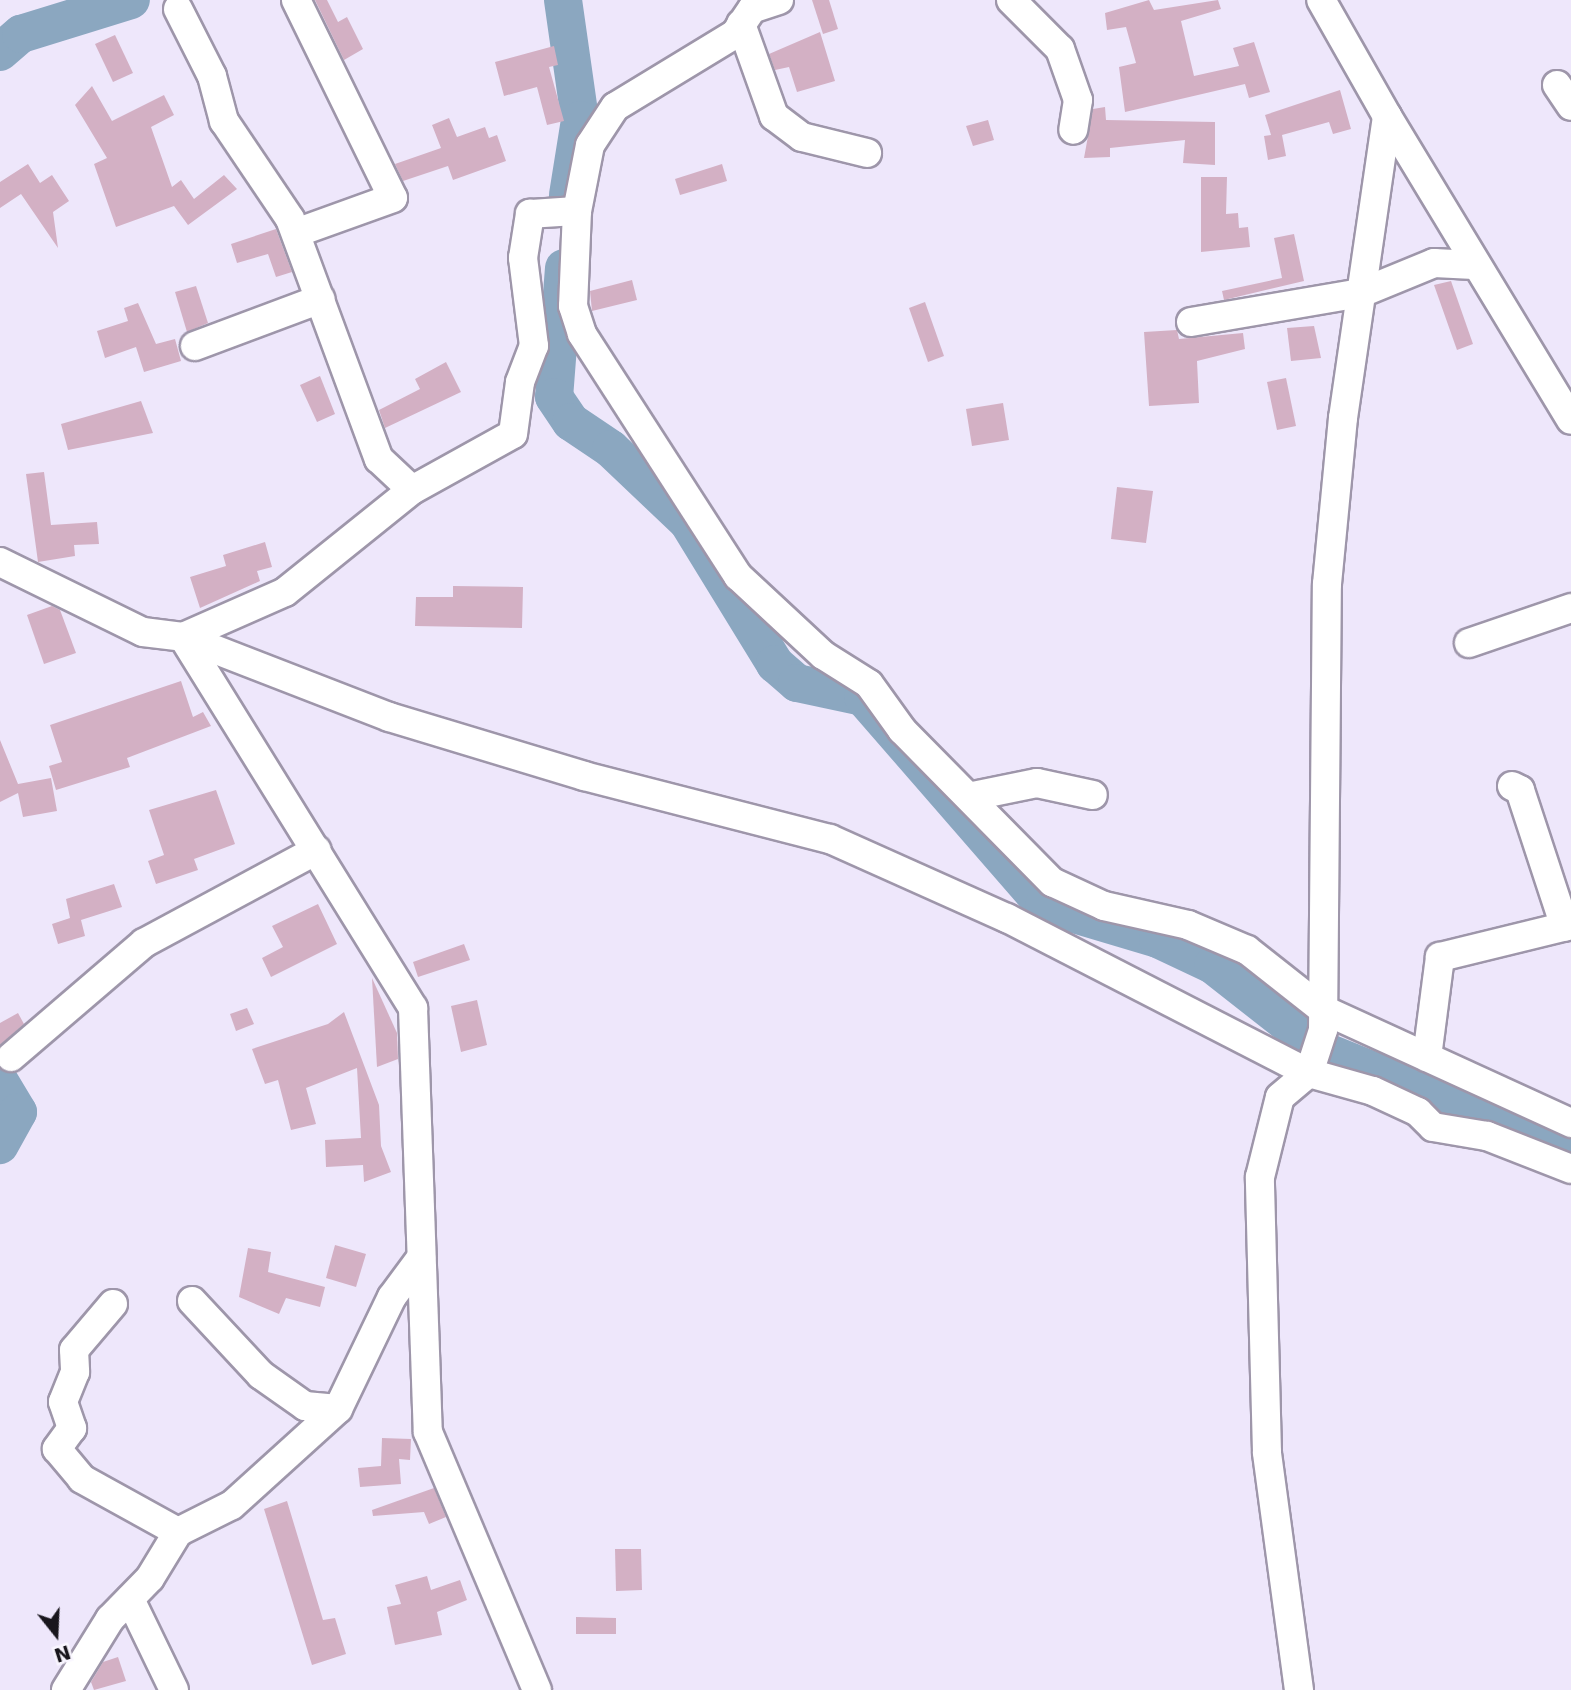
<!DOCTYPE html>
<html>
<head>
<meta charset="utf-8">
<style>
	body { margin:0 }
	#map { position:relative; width:1571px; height:1690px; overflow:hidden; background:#eee7fb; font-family:"DejaVu Sans",sans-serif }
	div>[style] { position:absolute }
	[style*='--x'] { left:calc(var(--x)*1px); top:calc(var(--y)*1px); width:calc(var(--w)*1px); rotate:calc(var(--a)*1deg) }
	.river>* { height:38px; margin:-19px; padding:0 19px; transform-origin:19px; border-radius:19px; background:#8ba7c0 }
	.building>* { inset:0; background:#d3b0c4 }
	.roads { filter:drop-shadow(2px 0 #9e96aa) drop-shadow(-2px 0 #9e96aa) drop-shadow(0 2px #9e96aa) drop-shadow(0 -2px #9e96aa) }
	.minor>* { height:28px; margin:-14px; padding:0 14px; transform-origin:14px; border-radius:14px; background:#fff }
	span { translate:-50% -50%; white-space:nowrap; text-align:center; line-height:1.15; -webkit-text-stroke:6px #f9f6ff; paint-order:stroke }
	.north { position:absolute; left:21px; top:1599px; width:70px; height:70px; -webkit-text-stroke:5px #f9f6ff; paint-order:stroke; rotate:162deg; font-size:19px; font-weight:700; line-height:28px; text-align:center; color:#19161d }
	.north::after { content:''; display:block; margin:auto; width:24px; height:32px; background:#19161d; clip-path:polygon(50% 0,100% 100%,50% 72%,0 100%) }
</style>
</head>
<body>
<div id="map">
	<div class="river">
		<div style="--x:563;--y:0;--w:121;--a:81.9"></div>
		<div style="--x:580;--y:120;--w:76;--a:99.1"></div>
		<div style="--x:0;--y:52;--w:28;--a:-41"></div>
		<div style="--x:21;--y:34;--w:115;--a:-17.2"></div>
		<div style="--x:564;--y:268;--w:129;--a:94.4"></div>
		<div style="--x:554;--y:397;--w:30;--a:56"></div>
		<div style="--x:571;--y:422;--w:48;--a:34"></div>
		<div style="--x:611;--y:449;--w:106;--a:43.5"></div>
		<div style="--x:688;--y:522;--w:167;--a:58.5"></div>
		<div style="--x:775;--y:664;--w:29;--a:41"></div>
		<div style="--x:797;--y:683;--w:67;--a:12"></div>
		<div style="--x:863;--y:697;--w:276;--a:49"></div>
		<div style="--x:1044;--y:905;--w:119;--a:16.6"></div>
		<div style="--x:1158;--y:939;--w:61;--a:25.3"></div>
		<div style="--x:1213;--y:965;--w:126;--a:38.2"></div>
		<div style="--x:1327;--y:1052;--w:263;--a:22.1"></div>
		<div style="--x:0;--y:1082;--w:35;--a:59"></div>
		<div style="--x:18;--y:1112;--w:38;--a:119"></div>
	</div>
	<div class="building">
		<div style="clip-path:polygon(315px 0,327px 0,338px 22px,347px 17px,363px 49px,344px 60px)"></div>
		<div style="clip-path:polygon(812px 0,829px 0,838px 29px,823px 34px)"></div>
		<div style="clip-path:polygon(1149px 0,1154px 10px,1218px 0,1221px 9px,1181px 21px,1194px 76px,1239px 66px,1233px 48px,1254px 42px,1270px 92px,1249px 98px,1245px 84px,1125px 112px,1119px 67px,1136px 63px,1126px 27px,1107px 30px,1105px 13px)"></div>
		<div style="clip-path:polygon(820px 32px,835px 81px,797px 92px,789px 67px,775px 70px,769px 54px)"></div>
		<div style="clip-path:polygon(115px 35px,133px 73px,113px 82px,95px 44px)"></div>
		<div style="clip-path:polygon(554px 46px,558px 65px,549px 67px,564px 121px,547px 125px,537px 87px,504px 96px,495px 62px)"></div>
		<div style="clip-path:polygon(92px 86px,112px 121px,164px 95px,174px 115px,151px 127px,172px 187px,181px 180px,194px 199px,224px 175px,237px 189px,188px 225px,174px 206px,116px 227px,94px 164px,107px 158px,75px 105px)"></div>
		<div style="clip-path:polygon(1340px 90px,1351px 129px,1333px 134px,1329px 122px,1282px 135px,1286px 156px,1268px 160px,1264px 136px,1271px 135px,1265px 115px)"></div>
		<div style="clip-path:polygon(1105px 107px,1106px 120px,1215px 122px,1215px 165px,1183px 163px,1185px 140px,1110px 148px,1110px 157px,1084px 158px,1093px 109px)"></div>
		<div style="clip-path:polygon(449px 118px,457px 137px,485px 127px,489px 138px,497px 135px,506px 161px,453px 180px,448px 166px,403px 181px,395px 164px,441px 148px,432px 125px)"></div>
		<div style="clip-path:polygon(988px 120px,994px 140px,973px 146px,966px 126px)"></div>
		<div style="clip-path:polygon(28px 164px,40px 183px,52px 175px,69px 201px,53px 212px,58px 248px,21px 194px,0 208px,0 182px)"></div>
		<div style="clip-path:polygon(722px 164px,727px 181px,680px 195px,675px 179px)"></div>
		<div style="clip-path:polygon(1201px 177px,1227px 177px,1226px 214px,1238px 213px,1239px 228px,1248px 227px,1250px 247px,1201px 252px)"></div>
		<div style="clip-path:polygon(276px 229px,292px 272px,276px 277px,268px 254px,237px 263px,231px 244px)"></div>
		<div style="clip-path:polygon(1294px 234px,1304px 281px,1224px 300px,1222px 291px,1282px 278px,1274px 238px)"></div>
		<div style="clip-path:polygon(632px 280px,637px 300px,592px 311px,590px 291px)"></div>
		<div style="clip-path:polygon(1451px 281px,1473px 344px,1457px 350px,1434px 285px)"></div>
		<div style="clip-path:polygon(196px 286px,208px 323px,187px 332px,175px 292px)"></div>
		<div style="clip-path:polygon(925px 302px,944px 356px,928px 362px,909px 308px)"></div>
		<div style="clip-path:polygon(138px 303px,156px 344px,175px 339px,181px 361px,144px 372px,136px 347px,105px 358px,97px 331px,128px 321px,124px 308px)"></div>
		<div style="clip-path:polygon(1314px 326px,1321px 358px,1291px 361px,1287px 328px)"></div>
		<div style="clip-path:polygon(1177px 330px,1179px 339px,1243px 333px,1245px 349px,1197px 361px,1199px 403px,1149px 406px,1144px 332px)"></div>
		<div style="clip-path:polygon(446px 362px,461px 392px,385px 428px,379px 410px,420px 389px,415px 379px)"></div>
		<div style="clip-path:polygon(320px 376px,335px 414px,317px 422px,300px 385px)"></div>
		<div style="clip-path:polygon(1286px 378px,1296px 426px,1277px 430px,1267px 382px)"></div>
		<div style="clip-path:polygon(141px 401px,153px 433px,68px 450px,61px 424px)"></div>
		<div style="clip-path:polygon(1003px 403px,1009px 440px,972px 446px,966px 409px)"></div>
		<div style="clip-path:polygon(44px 472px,51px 525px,97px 522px,99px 544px,74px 545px,75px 556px,38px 562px,26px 474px)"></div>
		<div style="clip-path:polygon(1117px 487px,1153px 491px,1146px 543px,1111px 539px)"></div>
		<div style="clip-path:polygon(265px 542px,272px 567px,257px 571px,260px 581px,200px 608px,190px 577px,226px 566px,223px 555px)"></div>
		<div style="clip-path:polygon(453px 586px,523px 587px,522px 628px,415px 626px,416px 597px,453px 597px)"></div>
		<div style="clip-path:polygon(52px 606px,60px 610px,76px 653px,44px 664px,27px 615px)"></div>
		<div style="clip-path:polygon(181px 681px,193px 717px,203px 712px,211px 726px,127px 758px,130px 767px,56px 790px,49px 766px,62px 762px,50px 725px)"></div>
		<div style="clip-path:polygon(0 740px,18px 784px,51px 778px,57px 811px,23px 817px,18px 793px,0 802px)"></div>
		<div style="clip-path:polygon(216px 790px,235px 844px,194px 859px,198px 870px,156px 884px,148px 861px,164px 855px,149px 810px)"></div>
		<div style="clip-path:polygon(114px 884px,122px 907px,81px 920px,85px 936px,58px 944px,52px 924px,70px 918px,66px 899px)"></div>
		<div style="clip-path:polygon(318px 904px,337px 944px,271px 977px,262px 958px,283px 947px,272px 926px)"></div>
		<div style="clip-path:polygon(464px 944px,470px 960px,418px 977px,413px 962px)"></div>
		<div style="clip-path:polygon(372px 978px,397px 1033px,398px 1059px,377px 1067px)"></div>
		<div style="clip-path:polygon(477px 1000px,487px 1045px,461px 1052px,451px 1006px)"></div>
		<div style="clip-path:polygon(247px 1008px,254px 1024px,236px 1031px,230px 1014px)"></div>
		<div style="clip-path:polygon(344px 1012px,379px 1105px,381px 1146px,391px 1172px,364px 1182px,363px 1165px,326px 1167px,325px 1140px,361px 1138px,357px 1068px,306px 1088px,316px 1124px,291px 1130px,278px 1080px,265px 1084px,252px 1049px,328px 1024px)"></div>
		<div style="clip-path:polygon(18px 1013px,24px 1024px,0 1045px,0 1023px)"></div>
		<div style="clip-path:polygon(335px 1245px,366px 1254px,356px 1287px,326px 1278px)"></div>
		<div style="clip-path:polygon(248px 1248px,271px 1252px,268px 1272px,325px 1287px,320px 1307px,286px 1298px,279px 1314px,239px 1297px)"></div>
		<div style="clip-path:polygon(382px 1438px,411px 1439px,410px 1460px,399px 1459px,401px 1484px,360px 1487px,358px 1468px,381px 1466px)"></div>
		<div style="clip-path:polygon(434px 1488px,446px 1517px,429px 1524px,424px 1512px,373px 1516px,372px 1510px)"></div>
		<div style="clip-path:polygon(287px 1501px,323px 1620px,335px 1618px,346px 1654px,312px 1665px,264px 1509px)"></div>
		<div style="clip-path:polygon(615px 1549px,641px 1549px,642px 1590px,616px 1591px)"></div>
		<div style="clip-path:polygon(427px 1576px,431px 1590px,460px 1580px,467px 1600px,437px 1612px,442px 1635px,395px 1645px,387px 1607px,401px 1604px,395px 1585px)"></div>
		<div style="clip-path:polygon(576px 1617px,616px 1618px,616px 1634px,576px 1634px)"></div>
		<div style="clip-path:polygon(118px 1657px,126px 1681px,94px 1690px,91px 1682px,103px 1662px)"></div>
	</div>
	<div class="roads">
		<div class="minor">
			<div style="--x:296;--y:0;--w:220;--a:63.9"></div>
			<div style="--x:393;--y:198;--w:103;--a:160.2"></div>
			<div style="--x:779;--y:0;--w:28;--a:162"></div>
			<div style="--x:752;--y:9;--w:30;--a:124"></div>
			<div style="--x:735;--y:34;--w:140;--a:148.7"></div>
			<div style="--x:615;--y:107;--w:45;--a:123.3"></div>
			<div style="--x:590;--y:145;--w:67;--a:101.1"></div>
			<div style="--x:577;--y:211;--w:95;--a:92.4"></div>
			<div style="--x:573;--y:306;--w:29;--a:72"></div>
			<div style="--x:582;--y:334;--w:288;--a:57.2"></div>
			<div style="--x:738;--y:576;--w:116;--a:42.9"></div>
			<div style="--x:823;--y:655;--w:54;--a:32.2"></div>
			<div style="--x:869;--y:684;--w:57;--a:54.3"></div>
			<div style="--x:902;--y:730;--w:214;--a:45.4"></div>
			<div style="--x:1052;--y:882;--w:57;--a:24.8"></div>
			<div style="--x:1104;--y:906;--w:86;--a:12.7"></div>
			<div style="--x:1188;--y:925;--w:64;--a:23"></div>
			<div style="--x:1247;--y:950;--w:95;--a:38.2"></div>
			<div style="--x:1322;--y:1009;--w:274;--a:24.6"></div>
			<div style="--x:1011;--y:0;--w:69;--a:45"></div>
			<div style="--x:1060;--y:49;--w:54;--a:70.6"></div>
			<div style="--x:1078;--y:100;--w:30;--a:99"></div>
			<div style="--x:178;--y:9;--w:75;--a:63.1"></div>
			<div style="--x:212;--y:76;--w:47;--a:75.1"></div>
			<div style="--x:224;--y:121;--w:118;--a:56"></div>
			<div style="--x:290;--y:219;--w:256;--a:69.7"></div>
			<div style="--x:379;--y:459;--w:45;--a:43.2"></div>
			<div style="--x:741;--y:24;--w:98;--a:70.3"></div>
			<div style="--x:774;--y:116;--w:35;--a:37"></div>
			<div style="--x:802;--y:137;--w:67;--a:13.8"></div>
			<div style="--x:1557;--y:85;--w:25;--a:56"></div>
			<div style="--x:1387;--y:116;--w:355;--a:58.8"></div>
			<div style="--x:1191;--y:322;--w:172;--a:-9.7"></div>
			<div style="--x:1361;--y:293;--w:79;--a:-22.3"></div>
			<div style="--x:1434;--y:263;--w:40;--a:2.9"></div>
			<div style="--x:195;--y:346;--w:134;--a:-20.5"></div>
			<div style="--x:0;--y:562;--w:159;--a:26.1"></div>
			<div style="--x:143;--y:632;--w:40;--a:7.1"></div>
			<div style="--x:183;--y:637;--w:221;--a:21.2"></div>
			<div style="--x:389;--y:717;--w:204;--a:16.8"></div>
			<div style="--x:584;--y:776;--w:254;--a:14.4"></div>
			<div style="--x:830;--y:839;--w:194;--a:24.1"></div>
			<div style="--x:1007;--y:918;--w:339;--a:27.2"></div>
			<div style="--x:1309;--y:1073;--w:66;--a:15.7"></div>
			<div style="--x:1373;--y:1091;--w:50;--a:25"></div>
			<div style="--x:1418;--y:1112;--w:21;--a:45"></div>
			<div style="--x:1433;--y:1127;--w:55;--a:9.5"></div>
			<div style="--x:1487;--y:1136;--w:90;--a:21.4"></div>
			<div style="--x:183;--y:637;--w:437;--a:58.2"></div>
			<div style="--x:413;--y:1008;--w:424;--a:88"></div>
			<div style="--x:428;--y:1432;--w:280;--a:67.1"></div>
			<div style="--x:183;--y:637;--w:111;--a:-23.8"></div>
			<div style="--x:285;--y:592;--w:163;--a:-38.8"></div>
			<div style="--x:412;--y:490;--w:115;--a:-29"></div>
			<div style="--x:513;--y:434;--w:52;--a:-82.3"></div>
			<div style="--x:520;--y:382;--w:39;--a:-69"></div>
			<div style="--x:534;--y:346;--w:89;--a:-97.1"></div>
			<div style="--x:523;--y:258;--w:45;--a:-81"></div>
			<div style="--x:530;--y:214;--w:47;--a:-3.7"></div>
			<div style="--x:1469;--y:643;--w:108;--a:-18.9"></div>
			<div style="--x:1512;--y:786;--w:9;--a:27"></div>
			<div style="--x:1520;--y:790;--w:144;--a:71.8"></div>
			<div style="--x:973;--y:796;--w:65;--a:-11.5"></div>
			<div style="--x:1037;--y:783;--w:57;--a:12.1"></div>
			<div style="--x:11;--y:1057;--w:175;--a:-40.6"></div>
			<div style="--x:144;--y:943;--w:196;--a:-28.3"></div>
			<div style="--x:1427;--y:1057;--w:101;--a:-82.6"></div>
			<div style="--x:1440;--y:957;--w:135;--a:-13.7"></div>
			<div style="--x:192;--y:1301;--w:101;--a:47"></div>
			<div style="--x:261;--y:1375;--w:54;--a:35.2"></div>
			<div style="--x:305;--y:1406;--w:33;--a:5"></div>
			<div style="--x:113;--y:1304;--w:60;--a:130.3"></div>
			<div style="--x:74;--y:1350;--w:22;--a:87"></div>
			<div style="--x:75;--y:1372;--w:32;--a:112"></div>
			<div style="--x:63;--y:1402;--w:28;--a:71"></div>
			<div style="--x:72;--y:1428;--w:26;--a:126"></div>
			<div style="--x:57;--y:1449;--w:39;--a:50"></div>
			<div style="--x:82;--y:1479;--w:110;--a:28.9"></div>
			<div style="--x:130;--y:1599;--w:101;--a:64.2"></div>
			<div style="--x:66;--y:1690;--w:84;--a:-58.2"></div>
			<div style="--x:110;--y:1619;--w:57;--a:-45.7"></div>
			<div style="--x:150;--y:1578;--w:54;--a:-58.7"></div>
			<div style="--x:178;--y:1532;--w:60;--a:-26.6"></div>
			<div style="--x:232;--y:1505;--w:143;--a:-42.2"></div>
			<div style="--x:338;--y:1409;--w:124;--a:-64.3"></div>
			<div style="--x:392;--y:1297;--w:49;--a:-53.4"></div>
			<div style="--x:1299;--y:1690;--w:240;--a:-97.7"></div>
			<div style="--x:1267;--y:1452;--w:275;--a:-91.5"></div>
			<div style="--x:1260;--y:1177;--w:82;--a:-76"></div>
			<div style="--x:1280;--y:1097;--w:38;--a:-40"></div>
			<div style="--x:1309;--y:1073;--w:45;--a:-72"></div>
			<div style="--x:1323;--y:1030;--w:446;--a:-89.5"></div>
			<div style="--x:1327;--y:584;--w:167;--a:-84.5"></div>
			<div style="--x:1343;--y:418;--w:305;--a:-81.7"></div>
			<div style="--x:1387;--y:116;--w:133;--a:-119.6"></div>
		</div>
	</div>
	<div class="north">N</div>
</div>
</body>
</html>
